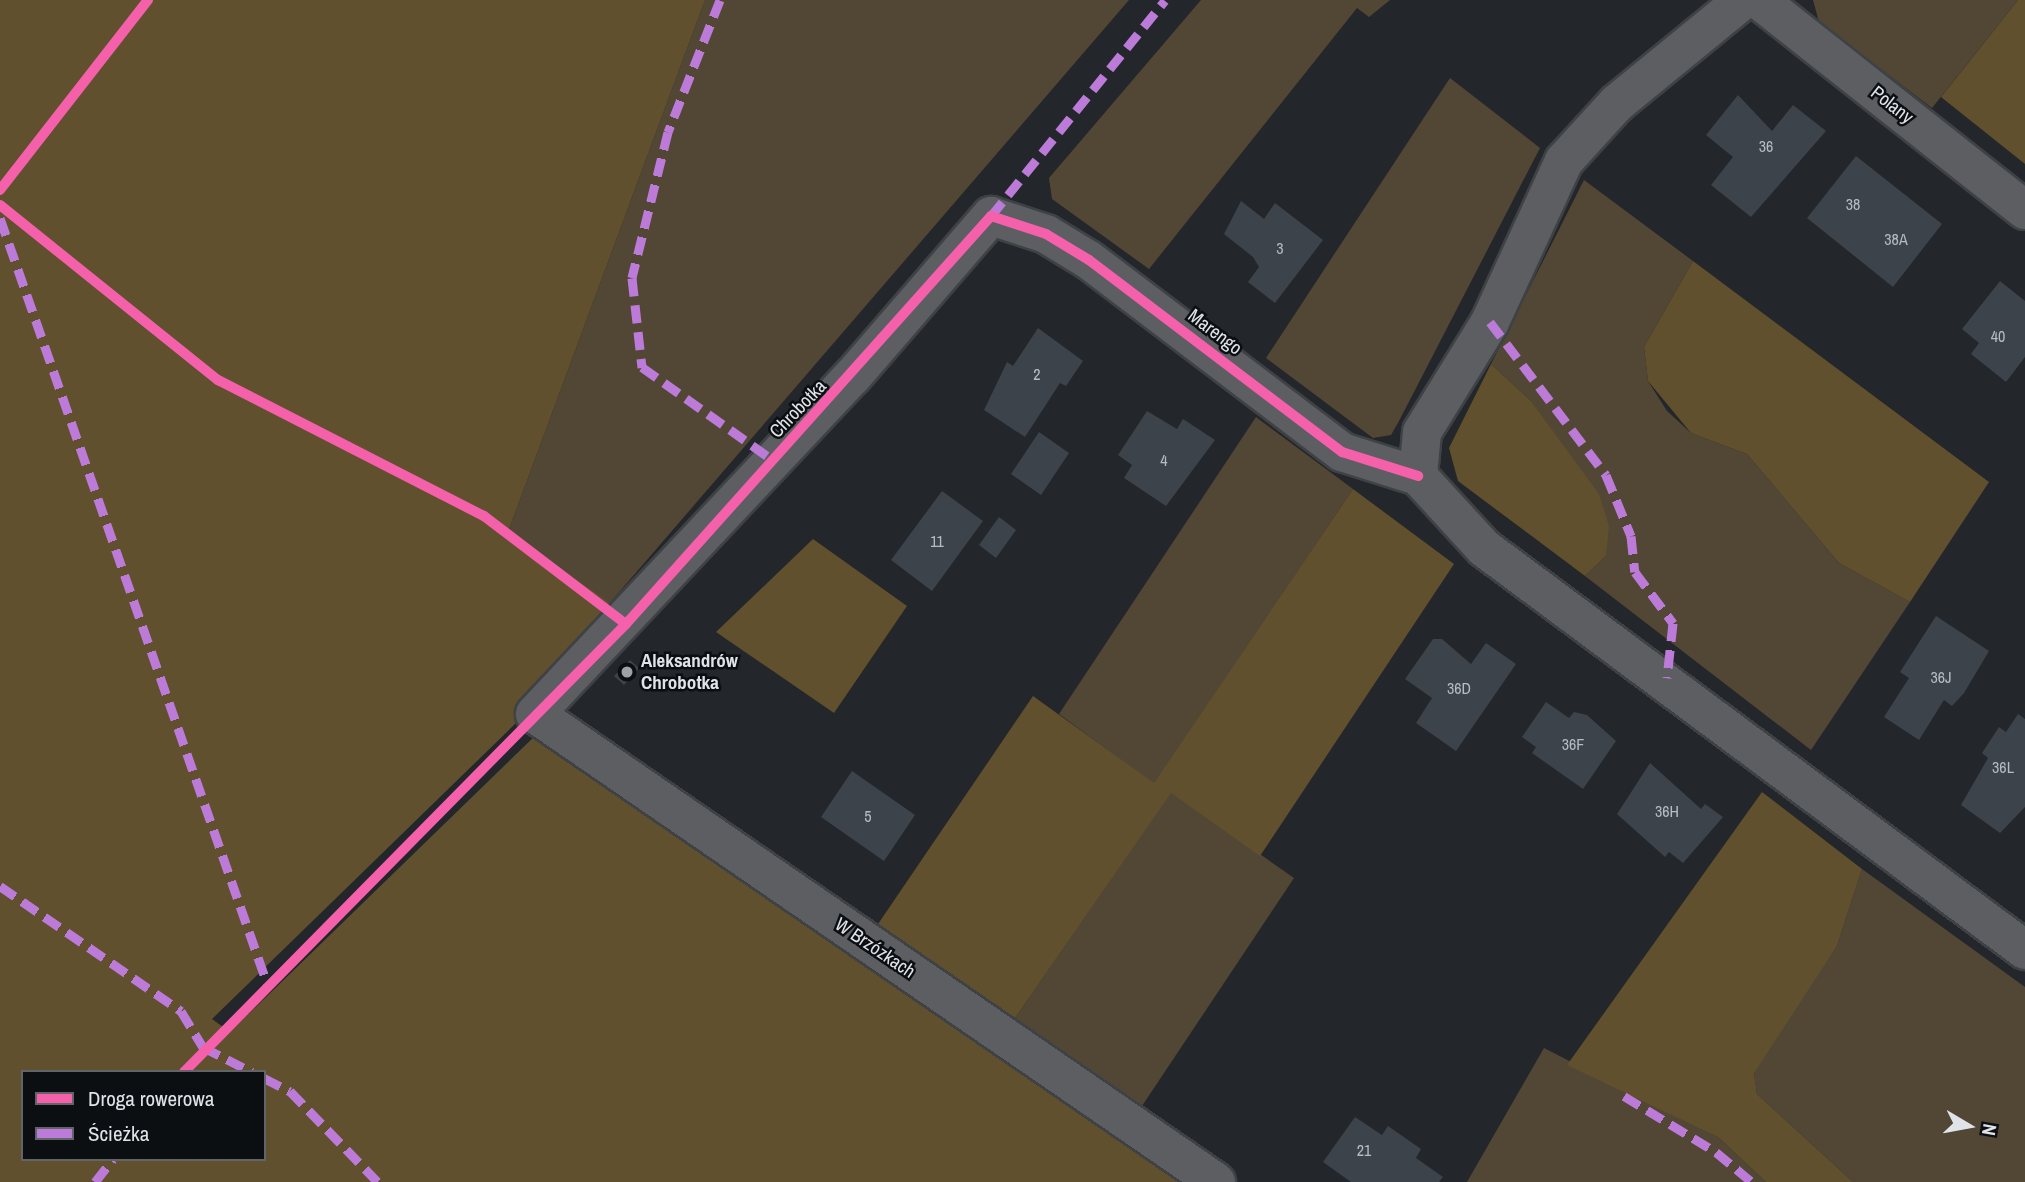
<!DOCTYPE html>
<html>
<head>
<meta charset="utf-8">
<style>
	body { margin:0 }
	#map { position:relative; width:2025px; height:1182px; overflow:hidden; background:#23262a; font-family:"Archivo Narrow",sans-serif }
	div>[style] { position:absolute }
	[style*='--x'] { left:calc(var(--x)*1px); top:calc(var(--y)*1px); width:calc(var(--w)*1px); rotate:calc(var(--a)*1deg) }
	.green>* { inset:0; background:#524734 }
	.forest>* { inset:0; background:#61502d }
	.building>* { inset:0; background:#3d434b }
	.roads { filter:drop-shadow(2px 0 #3f4245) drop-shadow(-2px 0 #3f4245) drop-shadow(0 2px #3f4245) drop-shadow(0 -2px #3f4245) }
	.minor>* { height:38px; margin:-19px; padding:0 19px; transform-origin:19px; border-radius:19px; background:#5c5e61 }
	.quiet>* { height:9px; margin-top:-4.5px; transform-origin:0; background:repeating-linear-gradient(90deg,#bd7bd9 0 18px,transparent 0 27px) }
	.cycleway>* { height:10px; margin:-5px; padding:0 5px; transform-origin:5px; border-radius:5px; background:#f560ab }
	.dots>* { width:19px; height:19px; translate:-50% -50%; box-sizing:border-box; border:4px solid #0c0f12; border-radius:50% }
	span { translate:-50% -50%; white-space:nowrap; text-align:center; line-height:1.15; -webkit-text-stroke:5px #0c0f12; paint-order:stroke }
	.number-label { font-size:16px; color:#b7bcc2 }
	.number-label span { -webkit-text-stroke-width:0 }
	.street-label { font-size:19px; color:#e0e4e9 }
	.poi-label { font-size:19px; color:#e0e4e9; font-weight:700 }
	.left { translate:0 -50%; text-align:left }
	.legend { position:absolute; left:21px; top:1070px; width:245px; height:91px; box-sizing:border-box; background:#0c0f12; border:2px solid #616468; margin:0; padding:9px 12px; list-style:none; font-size:21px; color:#e0e4e9 }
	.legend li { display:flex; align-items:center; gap:14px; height:35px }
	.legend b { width:35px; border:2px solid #616468 }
	.north { position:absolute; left:1934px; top:1091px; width:70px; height:70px; -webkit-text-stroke:5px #0c0f12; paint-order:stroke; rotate:100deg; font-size:19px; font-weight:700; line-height:28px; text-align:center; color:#e0e4e9 }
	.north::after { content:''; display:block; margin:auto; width:24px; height:32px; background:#e0e4e9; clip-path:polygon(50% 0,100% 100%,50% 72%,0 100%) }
</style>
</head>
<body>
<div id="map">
	<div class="green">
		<div style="clip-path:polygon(705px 0,1129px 0,609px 604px,508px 532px)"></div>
		<div style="clip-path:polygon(1201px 0,1390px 0,1369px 17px,1357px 8px,1149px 269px,1052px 199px,1049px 178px)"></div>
		<div style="clip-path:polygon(1813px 0,2018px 0,1932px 108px,1819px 22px)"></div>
		<div style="clip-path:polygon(1450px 78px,1540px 148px,1399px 421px,1391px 435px,1373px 438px,1266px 358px)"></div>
		<div style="clip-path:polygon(1584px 180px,1693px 261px,1644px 347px,1648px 381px,1667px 411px,1691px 433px,1747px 454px,1839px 563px,1910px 602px,1811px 750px,1585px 576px,1606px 556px,1530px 400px,1491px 364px)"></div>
		<div style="clip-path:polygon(1256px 417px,1353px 489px,1154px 784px,1059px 714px)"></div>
		<div style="clip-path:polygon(1171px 792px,1294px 878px,1140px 1109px,1013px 1021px)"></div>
		<div style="clip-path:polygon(1862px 869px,2025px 987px,2025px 1182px,1853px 1182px,1757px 1094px,1754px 1073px,1763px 1053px,1837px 946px)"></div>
		<div style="clip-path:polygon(1544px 1048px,1718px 1137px,1766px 1182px,1467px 1182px)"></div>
	</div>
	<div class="forest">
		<div style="clip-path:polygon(evenodd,0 0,705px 0,508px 532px,627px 615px,212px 1019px,230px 1032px,538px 733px,1189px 1182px,0 1182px,0 0,23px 1072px,264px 1072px,264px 1159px,23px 1159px,23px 1072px)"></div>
		<div style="clip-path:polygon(2018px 0,2025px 0,2025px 164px,1941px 97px)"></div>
		<div style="clip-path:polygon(1693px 261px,1989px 482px,1910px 602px,1839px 563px,1747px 454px,1691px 433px,1648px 381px,1644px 347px)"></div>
		<div style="clip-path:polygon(1491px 364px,1530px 400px,1599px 494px,1609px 526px,1606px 556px,1585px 576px,1458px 481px,1449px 448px)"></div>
		<div style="clip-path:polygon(1353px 489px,1454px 564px,1260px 856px,1171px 793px,1013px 1021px,876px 927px,1033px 696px,1154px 783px)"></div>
		<div style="clip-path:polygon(813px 539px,907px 606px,834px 713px,716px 632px)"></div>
		<div style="clip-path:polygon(1762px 792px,1862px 869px,1837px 946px,1754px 1073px,1757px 1094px,1853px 1182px,1766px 1182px,1718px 1137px,1567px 1065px)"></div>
	</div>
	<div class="building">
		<div style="clip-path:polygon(1738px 95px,1772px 131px,1793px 105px,1826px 131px,1751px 217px,1711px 185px,1733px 157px,1706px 135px)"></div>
		<div style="clip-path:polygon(1856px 156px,1942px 224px,1893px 287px,1807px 218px)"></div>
		<div style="clip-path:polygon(1241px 201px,1264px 219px,1275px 203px,1323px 240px,1275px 303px,1248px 282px,1259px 267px,1253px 257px,1224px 234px)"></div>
		<div style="clip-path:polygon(2000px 281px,2025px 301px,2025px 357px,2006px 382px,1971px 354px,1979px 343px,1962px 329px)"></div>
		<div style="clip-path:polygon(1038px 328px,1083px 361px,1066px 386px,1060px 383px,1025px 437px,984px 410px,1007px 362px,1013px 366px)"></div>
		<div style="clip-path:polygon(1147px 411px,1177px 429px,1183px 419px,1215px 440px,1166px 506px,1124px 478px,1132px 465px,1118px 455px)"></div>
		<div style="clip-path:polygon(1039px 432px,1069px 453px,1041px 495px,1011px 474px)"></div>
		<div style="clip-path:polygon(942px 491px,983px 521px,932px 591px,891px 560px)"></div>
		<div style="clip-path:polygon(999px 517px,1016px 530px,996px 558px,979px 545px)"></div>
		<div style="clip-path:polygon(1936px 616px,1989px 651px,1964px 693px,1952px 706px,1944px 700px,1919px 740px,1884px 717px,1909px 678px,1900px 672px)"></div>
		<div style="clip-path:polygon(1433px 639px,1442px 639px,1471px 664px,1486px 643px,1516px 664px,1456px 751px,1416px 723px,1432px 698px,1405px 679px)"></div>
		<div style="clip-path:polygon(630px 660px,639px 668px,624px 685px,614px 676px)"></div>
		<div style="clip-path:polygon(1546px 702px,1569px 718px,1574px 712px,1587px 715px,1616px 741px,1583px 789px,1532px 753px,1536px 747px,1522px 737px)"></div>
		<div style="clip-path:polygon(2018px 714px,2025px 719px,2025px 807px,2000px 833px,1961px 805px,1988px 758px,1982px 753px,1999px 727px,2006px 732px)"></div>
		<div style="clip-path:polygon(1650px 763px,1701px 809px,1705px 804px,1723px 817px,1683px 863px,1669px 852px,1665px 857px,1617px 814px)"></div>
		<div style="clip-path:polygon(852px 771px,915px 815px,884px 861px,821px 817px)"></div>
		<div style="clip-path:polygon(1355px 1117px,1382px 1135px,1388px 1126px,1421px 1149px,1416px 1158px,1443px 1177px,1439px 1182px,1351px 1182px,1323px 1162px)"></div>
	</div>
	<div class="roads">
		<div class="minor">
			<div style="--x:1743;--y:0;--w:163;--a:140.7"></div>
			<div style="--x:1617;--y:103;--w:79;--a:132.4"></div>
			<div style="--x:1564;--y:161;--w:177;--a:114.7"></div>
			<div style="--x:1490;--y:322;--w:129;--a:121.7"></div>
			<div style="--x:1422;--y:432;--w:44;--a:95.2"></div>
			<div style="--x:1418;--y:476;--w:98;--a:47.5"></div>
			<div style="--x:1484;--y:548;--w:674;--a:36.61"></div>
			<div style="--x:1759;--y:0;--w:339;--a:38.3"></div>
			<div style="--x:1216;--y:1182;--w:826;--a:-145.5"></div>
			<div style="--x:535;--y:714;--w:463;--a:-46.8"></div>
			<div style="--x:852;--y:377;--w:213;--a:-49.2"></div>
			<div style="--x:991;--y:216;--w:58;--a:18.1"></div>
			<div style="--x:1046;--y:234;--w:50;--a:31.2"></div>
			<div style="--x:1089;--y:260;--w:318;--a:37.2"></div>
			<div style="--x:1342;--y:452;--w:80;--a:17.5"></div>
		</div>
	</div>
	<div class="quiet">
		<div style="--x:720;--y:0;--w:142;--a:111.5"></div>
		<div style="--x:668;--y:132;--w:150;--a:103.9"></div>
		<div style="--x:632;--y:278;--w:90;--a:83.6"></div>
		<div style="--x:642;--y:367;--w:161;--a:35.4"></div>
		<div style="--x:991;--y:216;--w:277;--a:-51.1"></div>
		<div style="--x:0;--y:218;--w:810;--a:70.76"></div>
		<div style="--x:1490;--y:322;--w:192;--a:52.8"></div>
		<div style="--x:1606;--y:475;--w:66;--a:67.7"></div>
		<div style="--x:1631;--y:536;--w:36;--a:84"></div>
		<div style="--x:1635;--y:572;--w:64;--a:53.3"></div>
		<div style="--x:1673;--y:623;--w:55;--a:96.2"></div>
		<div style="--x:0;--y:886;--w:220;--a:34.6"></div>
		<div style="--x:181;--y:1011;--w:42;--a:58.6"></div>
		<div style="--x:203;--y:1047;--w:55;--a:27"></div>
		<div style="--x:264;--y:1078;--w:29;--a:27"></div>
		<div style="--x:290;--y:1091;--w:127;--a:46"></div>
		<div style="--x:1624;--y:1096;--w:108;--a:31.3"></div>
		<div style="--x:1716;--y:1152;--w:47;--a:39.8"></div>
		<div style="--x:95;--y:1182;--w:29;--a:-52"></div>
	</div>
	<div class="cycleway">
		<div style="--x:0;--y:190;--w:241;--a:-52.1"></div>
		<div style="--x:0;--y:205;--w:280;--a:38.8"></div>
		<div style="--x:218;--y:380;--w:299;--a:27.1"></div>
		<div style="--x:484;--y:516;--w:178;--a:37.3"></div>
		<div style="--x:184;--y:1072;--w:629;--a:-45.39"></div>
		<div style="--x:626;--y:624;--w:547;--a:-48.18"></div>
		<div style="--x:991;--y:216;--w:58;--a:18.1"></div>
		<div style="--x:1046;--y:234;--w:50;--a:31.2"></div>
		<div style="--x:1089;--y:260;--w:318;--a:37.2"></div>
		<div style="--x:1342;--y:452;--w:80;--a:17.5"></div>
	</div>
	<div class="dots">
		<div style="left:627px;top:672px;background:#9ea2a6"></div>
	</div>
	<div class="number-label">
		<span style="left:1766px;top:146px">36</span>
		<span style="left:1853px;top:204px">38</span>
		<span style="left:1896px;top:239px">38A</span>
		<span style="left:1280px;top:248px">3</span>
		<span style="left:1998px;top:336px">40</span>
		<span style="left:1037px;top:374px">2</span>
		<span style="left:1164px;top:460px">4</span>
		<span style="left:937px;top:541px">11</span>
		<span style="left:1941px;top:677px">36J</span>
		<span style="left:1459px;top:688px">36D</span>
		<span style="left:1573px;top:744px">36F</span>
		<span style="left:2003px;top:767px">36L</span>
		<span style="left:1667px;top:811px">36H</span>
		<span style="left:868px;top:816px">5</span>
		<span style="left:1364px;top:1150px">21</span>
	</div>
	<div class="street-label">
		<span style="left:1892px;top:105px;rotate:38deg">Polany</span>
		<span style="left:1215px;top:332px;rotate:37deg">Marengo</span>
		<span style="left:798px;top:409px;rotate:-46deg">Chrobotka</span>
		<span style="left:875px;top:948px;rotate:34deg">W Brzózkach</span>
	</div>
	<div class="poi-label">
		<span class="left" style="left:641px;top:672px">Aleksandrów<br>Chrobotka</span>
	</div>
	<ul class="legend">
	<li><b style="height:9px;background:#f560ab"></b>Droga rowerowa</li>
	<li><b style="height:9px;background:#bd7bd9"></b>Ścieżka</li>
	</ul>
	<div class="north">N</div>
</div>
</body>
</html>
